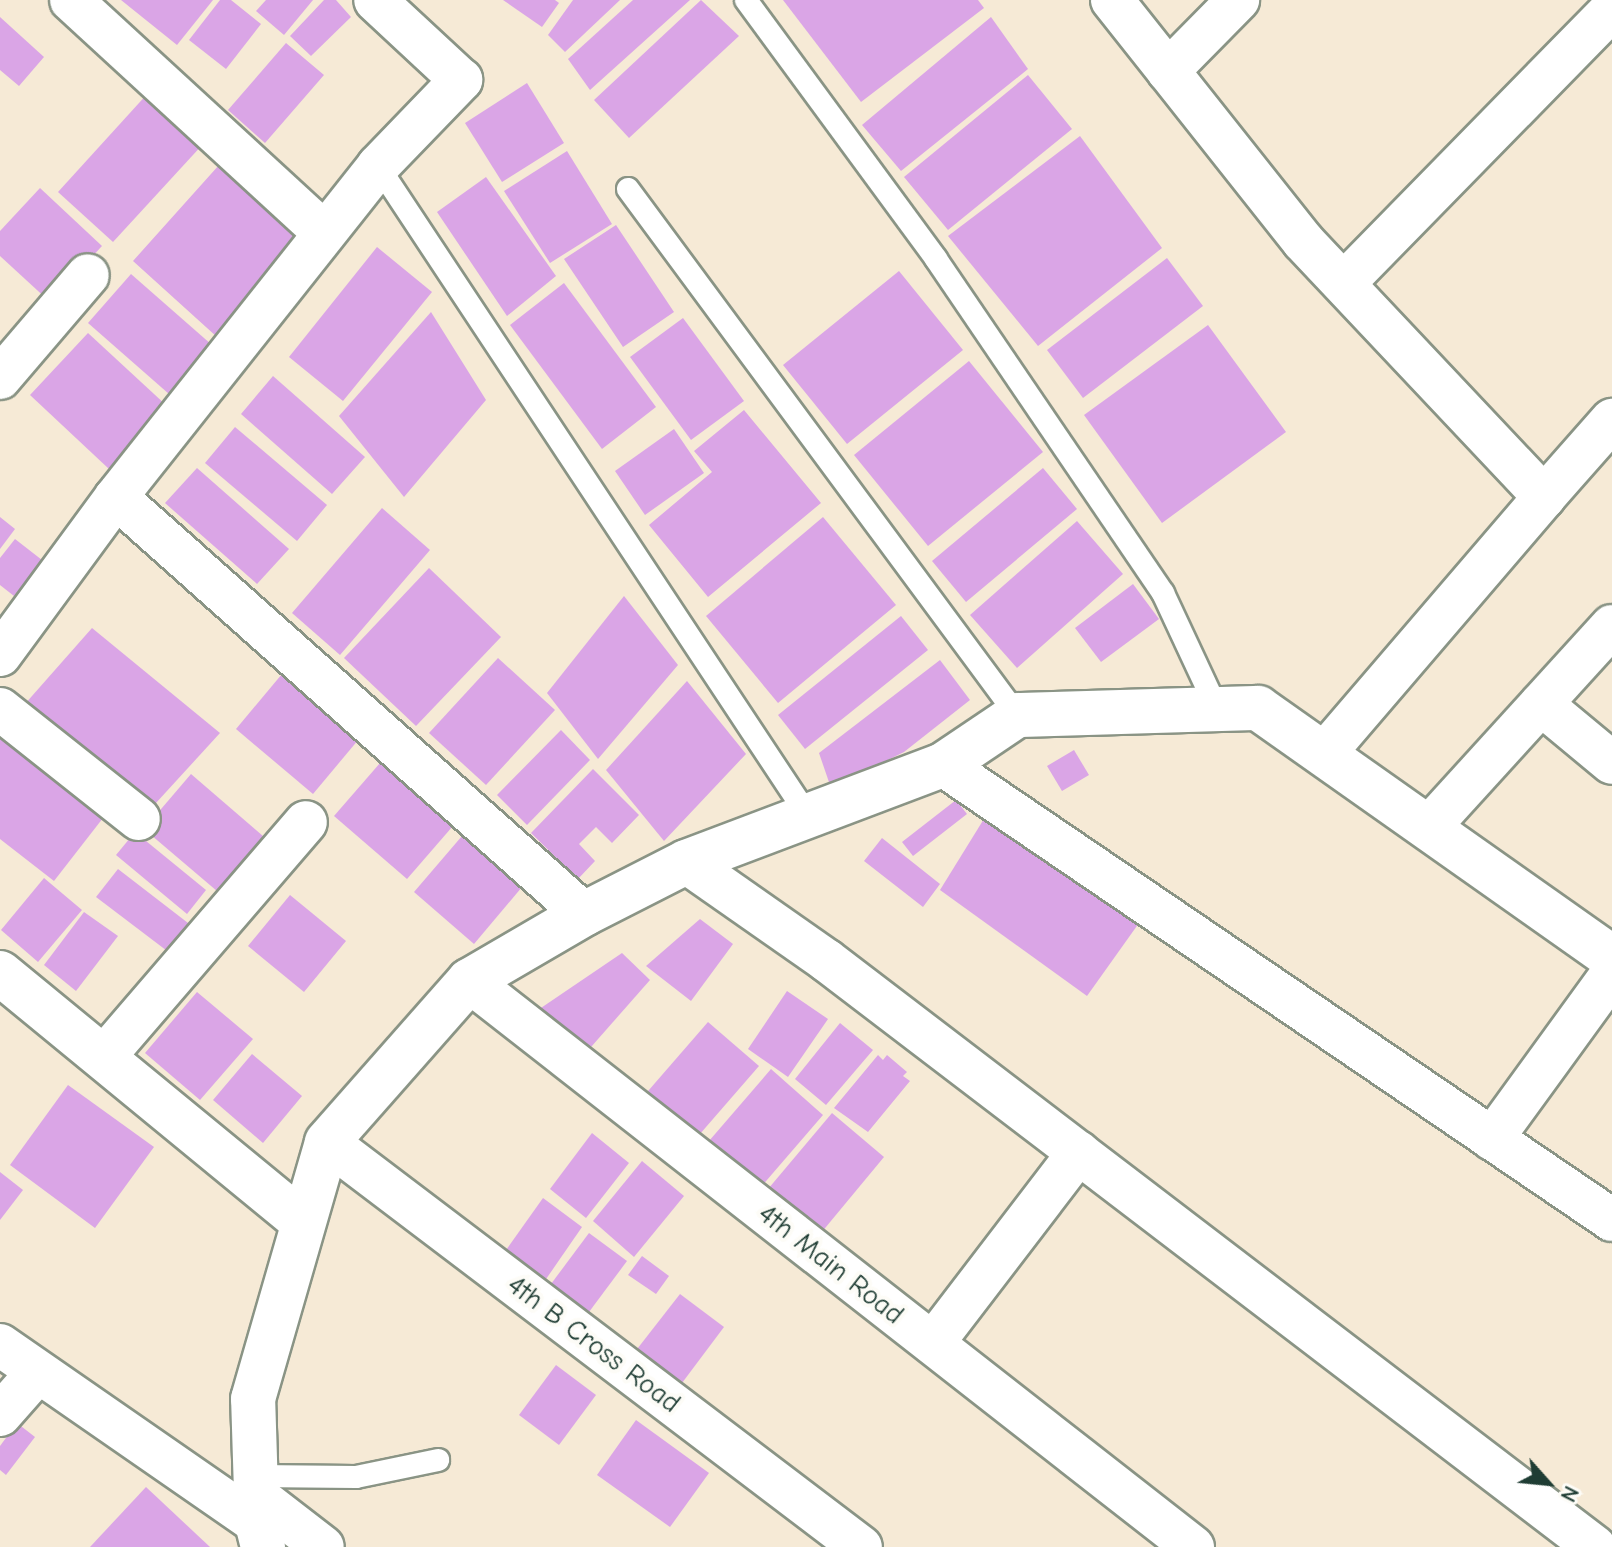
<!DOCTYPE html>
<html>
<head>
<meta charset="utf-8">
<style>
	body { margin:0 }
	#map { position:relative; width:1612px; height:1547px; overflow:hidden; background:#f6ead6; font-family:"Comic Neue",sans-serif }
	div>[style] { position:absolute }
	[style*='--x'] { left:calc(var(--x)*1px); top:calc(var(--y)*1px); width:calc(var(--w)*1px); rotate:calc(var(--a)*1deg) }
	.building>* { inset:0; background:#daa5e6 }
	.roads { filter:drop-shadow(2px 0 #8a9485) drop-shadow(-2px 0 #8a9485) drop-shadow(0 2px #8a9485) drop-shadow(0 -2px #8a9485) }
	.service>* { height:22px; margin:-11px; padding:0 11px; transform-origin:11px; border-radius:11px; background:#fff }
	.minor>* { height:42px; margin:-21px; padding:0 21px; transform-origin:21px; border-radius:21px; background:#fff }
	.tertiary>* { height:44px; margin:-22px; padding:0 22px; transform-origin:22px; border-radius:22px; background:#fff }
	span { translate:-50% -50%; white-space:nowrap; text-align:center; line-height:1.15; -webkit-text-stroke:8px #fdfcf7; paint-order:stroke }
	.street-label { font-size:28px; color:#1f3d34 }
	.north { position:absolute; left:1508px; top:1443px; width:80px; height:80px; -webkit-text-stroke:6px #fdfcf7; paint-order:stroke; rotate:117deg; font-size:22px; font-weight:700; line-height:32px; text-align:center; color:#1f3d34 }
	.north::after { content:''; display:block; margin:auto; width:28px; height:36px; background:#1f3d34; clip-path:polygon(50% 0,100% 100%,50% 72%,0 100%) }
</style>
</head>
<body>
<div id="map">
	<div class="building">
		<div style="clip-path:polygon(121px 0,213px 0,177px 45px)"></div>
		<div style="clip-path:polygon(220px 0,231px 0,261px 24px,226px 69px,189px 40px)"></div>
		<div style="clip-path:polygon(266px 0,313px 0,284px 35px,256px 11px)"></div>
		<div style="clip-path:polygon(324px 0,336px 0,351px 17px,311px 56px,290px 36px)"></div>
		<div style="clip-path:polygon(503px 0,555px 0,559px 3px,542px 27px)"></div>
		<div style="clip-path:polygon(573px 0,620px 0,565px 52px,548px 35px)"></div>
		<div style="clip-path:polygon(633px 0,690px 0,590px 90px,568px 59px)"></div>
		<div style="clip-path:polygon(701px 0,739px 36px,629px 138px,594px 100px)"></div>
		<div style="clip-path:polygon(783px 0,978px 0,984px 8px,861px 102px)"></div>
		<div style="clip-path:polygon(0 17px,44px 57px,19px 86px,0 70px)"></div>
		<div style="clip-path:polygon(991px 17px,1028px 69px,901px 171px,862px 125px)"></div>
		<div style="clip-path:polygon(286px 43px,324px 75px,265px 143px,228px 110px)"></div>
		<div style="clip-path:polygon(1028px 75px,1072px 129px,948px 230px,904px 177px)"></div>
		<div style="clip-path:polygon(527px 83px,564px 143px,502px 182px,465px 123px)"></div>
		<div style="clip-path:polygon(149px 92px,204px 143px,113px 242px,58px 192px)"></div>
		<div style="clip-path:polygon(1080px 136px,1162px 248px,1038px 346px,948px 236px)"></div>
		<div style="clip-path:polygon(567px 151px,612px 224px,550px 263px,504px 191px)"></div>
		<div style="clip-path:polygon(228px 155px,288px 209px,277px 221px,302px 243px,217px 337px,133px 261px)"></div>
		<div style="clip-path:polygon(486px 177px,556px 276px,507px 316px,437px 212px)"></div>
		<div style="clip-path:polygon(40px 188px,102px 246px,50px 302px,0 256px,0 231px)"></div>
		<div style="clip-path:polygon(616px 225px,674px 312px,623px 347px,564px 259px)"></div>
		<div style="clip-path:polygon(377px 247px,432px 292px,343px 401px,289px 357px)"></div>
		<div style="clip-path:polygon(1167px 258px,1203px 306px,1083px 398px,1047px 350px)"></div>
		<div style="clip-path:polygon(899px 271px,963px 350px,847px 444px,783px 365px)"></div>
		<div style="clip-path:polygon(131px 274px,212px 345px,169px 394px,88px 323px)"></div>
		<div style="clip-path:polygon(564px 283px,656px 407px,602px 449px,510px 325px)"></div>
		<div style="clip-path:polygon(431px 312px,486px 400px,404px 497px,339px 416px)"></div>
		<div style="clip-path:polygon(683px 318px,744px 401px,691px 440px,630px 357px)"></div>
		<div style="clip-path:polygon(1208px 325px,1286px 432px,1162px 523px,1084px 415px)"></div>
		<div style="clip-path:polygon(88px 333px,167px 406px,109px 469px,30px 395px)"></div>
		<div style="clip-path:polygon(969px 361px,1043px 452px,928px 546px,854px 455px)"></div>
		<div style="clip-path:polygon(273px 376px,365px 457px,332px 494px,241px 414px)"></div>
		<div style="clip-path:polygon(744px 410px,821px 503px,708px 597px,649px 525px,712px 472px,694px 451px)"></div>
		<div style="clip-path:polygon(235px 427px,327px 505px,297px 541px,205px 463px)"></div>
		<div style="clip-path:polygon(674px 429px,704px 473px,645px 515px,615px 471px)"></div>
		<div style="clip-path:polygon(197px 468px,289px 549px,257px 584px,165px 503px)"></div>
		<div style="clip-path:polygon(1043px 468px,1077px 509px,966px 602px,932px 561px)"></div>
		<div style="clip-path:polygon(382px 508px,430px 550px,340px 655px,292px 613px)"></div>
		<div style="clip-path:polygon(0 517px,15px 529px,0 549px)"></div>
		<div style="clip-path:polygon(823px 517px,896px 605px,778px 703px,706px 616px)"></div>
		<div style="clip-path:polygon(1077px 521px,1123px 574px,1017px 668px,970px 615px)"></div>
		<div style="clip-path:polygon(15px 539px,42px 560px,14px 596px,0 585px,0 558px)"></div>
		<div style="clip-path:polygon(429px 568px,501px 637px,416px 726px,344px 658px)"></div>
		<div style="clip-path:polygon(1133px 584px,1159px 619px,1101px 662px,1075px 628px)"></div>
		<div style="clip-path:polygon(624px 596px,678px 665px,598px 759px,547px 693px)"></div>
		<div style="clip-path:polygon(901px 616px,928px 650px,805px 749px,778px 715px)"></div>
		<div style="clip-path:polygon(92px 628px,220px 733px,145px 815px,17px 713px)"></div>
		<div style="clip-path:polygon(498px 658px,555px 710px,486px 785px,429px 733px)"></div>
		<div style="clip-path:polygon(940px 660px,970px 700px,904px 752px,831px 788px,819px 753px)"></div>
		<div style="clip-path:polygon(287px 668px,364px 733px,313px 794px,236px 729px)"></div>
		<div style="clip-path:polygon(687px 681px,746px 754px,664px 841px,606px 770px)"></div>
		<div style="clip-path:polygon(561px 730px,590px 760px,527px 825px,497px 795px)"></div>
		<div style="clip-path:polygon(0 737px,103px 818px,54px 881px,0 839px)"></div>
		<div style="clip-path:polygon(1074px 750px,1089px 775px,1062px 791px,1047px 766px)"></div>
		<div style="clip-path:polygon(387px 755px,459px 819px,407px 879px,334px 816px)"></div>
		<div style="clip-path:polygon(593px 769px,639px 815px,612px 843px,596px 827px,579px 844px,595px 861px,578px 879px,531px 833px)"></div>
		<div style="clip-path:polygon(191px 774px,271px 843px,224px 897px,144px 829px)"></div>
		<div style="clip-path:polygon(956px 800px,967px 814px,913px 856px,902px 842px)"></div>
		<div style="clip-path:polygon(987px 814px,1139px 923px,1087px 996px,940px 890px)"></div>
		<div style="clip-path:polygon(135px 832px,206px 890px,187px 914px,116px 855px)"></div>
		<div style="clip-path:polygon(462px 836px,522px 887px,474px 944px,414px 892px)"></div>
		<div style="clip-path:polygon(882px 838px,940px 884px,923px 907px,864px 861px)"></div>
		<div style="clip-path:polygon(118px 869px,201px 933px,179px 960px,96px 897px)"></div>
		<div style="clip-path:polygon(44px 878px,82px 910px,38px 962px,1px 930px)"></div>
		<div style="clip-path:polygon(290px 895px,346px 941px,304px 992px,248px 946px)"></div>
		<div style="clip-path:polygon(84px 912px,118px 936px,76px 991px,44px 965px)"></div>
		<div style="clip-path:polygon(700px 919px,733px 944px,691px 1001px,646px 966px)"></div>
		<div style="clip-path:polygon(622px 953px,650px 980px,584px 1055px,535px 1012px)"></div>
		<div style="clip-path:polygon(787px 991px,828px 1019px,788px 1077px,748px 1049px)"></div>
		<div style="clip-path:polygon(197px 992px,253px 1039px,200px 1100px,145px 1053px)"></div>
		<div style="clip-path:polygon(708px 1022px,759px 1066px,693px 1142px,642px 1098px)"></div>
		<div style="clip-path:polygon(840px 1023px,873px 1050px,826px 1105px,795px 1079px)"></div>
		<div style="clip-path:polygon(252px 1054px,302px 1096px,263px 1143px,213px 1100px)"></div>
		<div style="clip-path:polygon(878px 1055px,883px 1060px,887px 1055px,907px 1072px,903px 1076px,910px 1081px,868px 1132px,834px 1108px)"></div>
		<div style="clip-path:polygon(771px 1069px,823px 1115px,761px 1187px,709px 1141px)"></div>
		<div style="clip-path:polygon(68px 1085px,154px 1147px,95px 1228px,10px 1165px)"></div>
		<div style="clip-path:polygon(832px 1113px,884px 1157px,816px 1239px,763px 1195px)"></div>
		<div style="clip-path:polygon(592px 1133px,629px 1163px,586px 1218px,550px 1189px)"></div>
		<div style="clip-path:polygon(642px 1161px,684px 1196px,634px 1257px,593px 1221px)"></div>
		<div style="clip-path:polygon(0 1172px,23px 1190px,0 1220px)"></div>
		<div style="clip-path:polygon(543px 1198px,582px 1227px,544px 1282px,504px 1253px)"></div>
		<div style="clip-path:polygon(589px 1233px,627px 1261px,589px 1312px,551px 1284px)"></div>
		<div style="clip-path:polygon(642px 1256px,669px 1276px,656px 1294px,628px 1275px)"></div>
		<div style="clip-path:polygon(680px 1294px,724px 1327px,679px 1387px,634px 1353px)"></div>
		<div style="clip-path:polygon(556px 1365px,596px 1395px,559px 1445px,519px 1415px)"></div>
		<div style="clip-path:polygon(636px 1420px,709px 1473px,670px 1527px,597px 1475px)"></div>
		<div style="clip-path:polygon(17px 1423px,35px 1437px,6px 1475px,0 1470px,0 1446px)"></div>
		<div style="clip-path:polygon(146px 1487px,210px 1547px,90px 1547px)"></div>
	</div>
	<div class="roads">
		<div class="service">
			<div style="--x:746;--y:0;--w:321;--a:53.7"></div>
			<div style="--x:936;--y:259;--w:404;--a:55.8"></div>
			<div style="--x:1163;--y:593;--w:128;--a:65"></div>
			<div style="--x:378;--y:166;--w:776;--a:56.51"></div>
			<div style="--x:628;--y:189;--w:654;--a:53.52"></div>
			<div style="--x:255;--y:1476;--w:101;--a:0.6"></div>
			<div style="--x:356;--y:1477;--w:84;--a:-11.7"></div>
		</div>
		<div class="minor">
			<div style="--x:71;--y:0;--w:344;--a:42.6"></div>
			<div style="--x:1112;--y:0;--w:308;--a:51.6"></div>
			<div style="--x:1303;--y:241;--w:352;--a:46.7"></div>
			<div style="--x:1544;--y:497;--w:103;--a:-48.6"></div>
			<div style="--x:1168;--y:71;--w:100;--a:-45.4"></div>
			<div style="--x:1344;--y:283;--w:383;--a:-45.6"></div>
			<div style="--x:0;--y:378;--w:135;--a:-49.5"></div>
			<div style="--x:116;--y:497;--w:627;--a:41.7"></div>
			<div style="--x:0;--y:655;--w:196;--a:-53.7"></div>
			<div style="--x:116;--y:497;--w:422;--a:-51.6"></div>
			<div style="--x:378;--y:166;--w:120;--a:-46"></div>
			<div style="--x:461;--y:80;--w:117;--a:-137.1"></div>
			<div style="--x:1541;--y:704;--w:92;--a:39.7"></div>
			<div style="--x:0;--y:709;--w:177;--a:38.4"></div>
			<div style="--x:1324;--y:754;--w:338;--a:-49.4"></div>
			<div style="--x:943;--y:765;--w:809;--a:34.22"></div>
			<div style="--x:1428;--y:828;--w:273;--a:-47.7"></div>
			<div style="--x:686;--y:862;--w:171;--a:35"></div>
			<div style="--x:826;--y:960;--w:967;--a:37.36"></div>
			<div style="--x:469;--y:981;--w:919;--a:38.02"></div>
			<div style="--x:103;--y:1058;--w:311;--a:-49.3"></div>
			<div style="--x:1492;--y:1139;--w:204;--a:-54"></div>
			<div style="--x:327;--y:1142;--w:670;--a:37.18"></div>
			<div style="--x:933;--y:1343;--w:240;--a:-52.6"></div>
			<div style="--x:0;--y:1345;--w:313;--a:34.7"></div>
			<div style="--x:0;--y:1415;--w:56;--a:-48.6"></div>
			<div style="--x:257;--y:1496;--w:83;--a:37.7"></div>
		</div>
		<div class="tertiary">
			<div style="--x:0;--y:973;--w:391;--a:39.4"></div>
			<div style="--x:263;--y:1547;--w:25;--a:-104"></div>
			<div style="--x:257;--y:1523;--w:124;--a:-91.8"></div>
			<div style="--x:253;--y:1399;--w:267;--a:-73.9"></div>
			<div style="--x:327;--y:1142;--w:215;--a:-48.6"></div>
			<div style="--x:469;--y:981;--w:133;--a:-30.2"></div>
			<div style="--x:584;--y:914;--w:114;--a:-27"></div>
			<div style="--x:686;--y:862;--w:275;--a:-20.7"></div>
			<div style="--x:943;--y:765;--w:89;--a:-34"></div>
			<div style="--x:1017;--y:715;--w:241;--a:-1.7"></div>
			<div style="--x:1258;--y:708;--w:433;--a:35.2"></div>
		</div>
	</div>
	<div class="street-label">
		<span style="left:831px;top:1264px;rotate:38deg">4th Main Road</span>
		<span style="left:594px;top:1344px;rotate:37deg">4th B Cross Road</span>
	</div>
	<div class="north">N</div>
</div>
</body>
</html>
